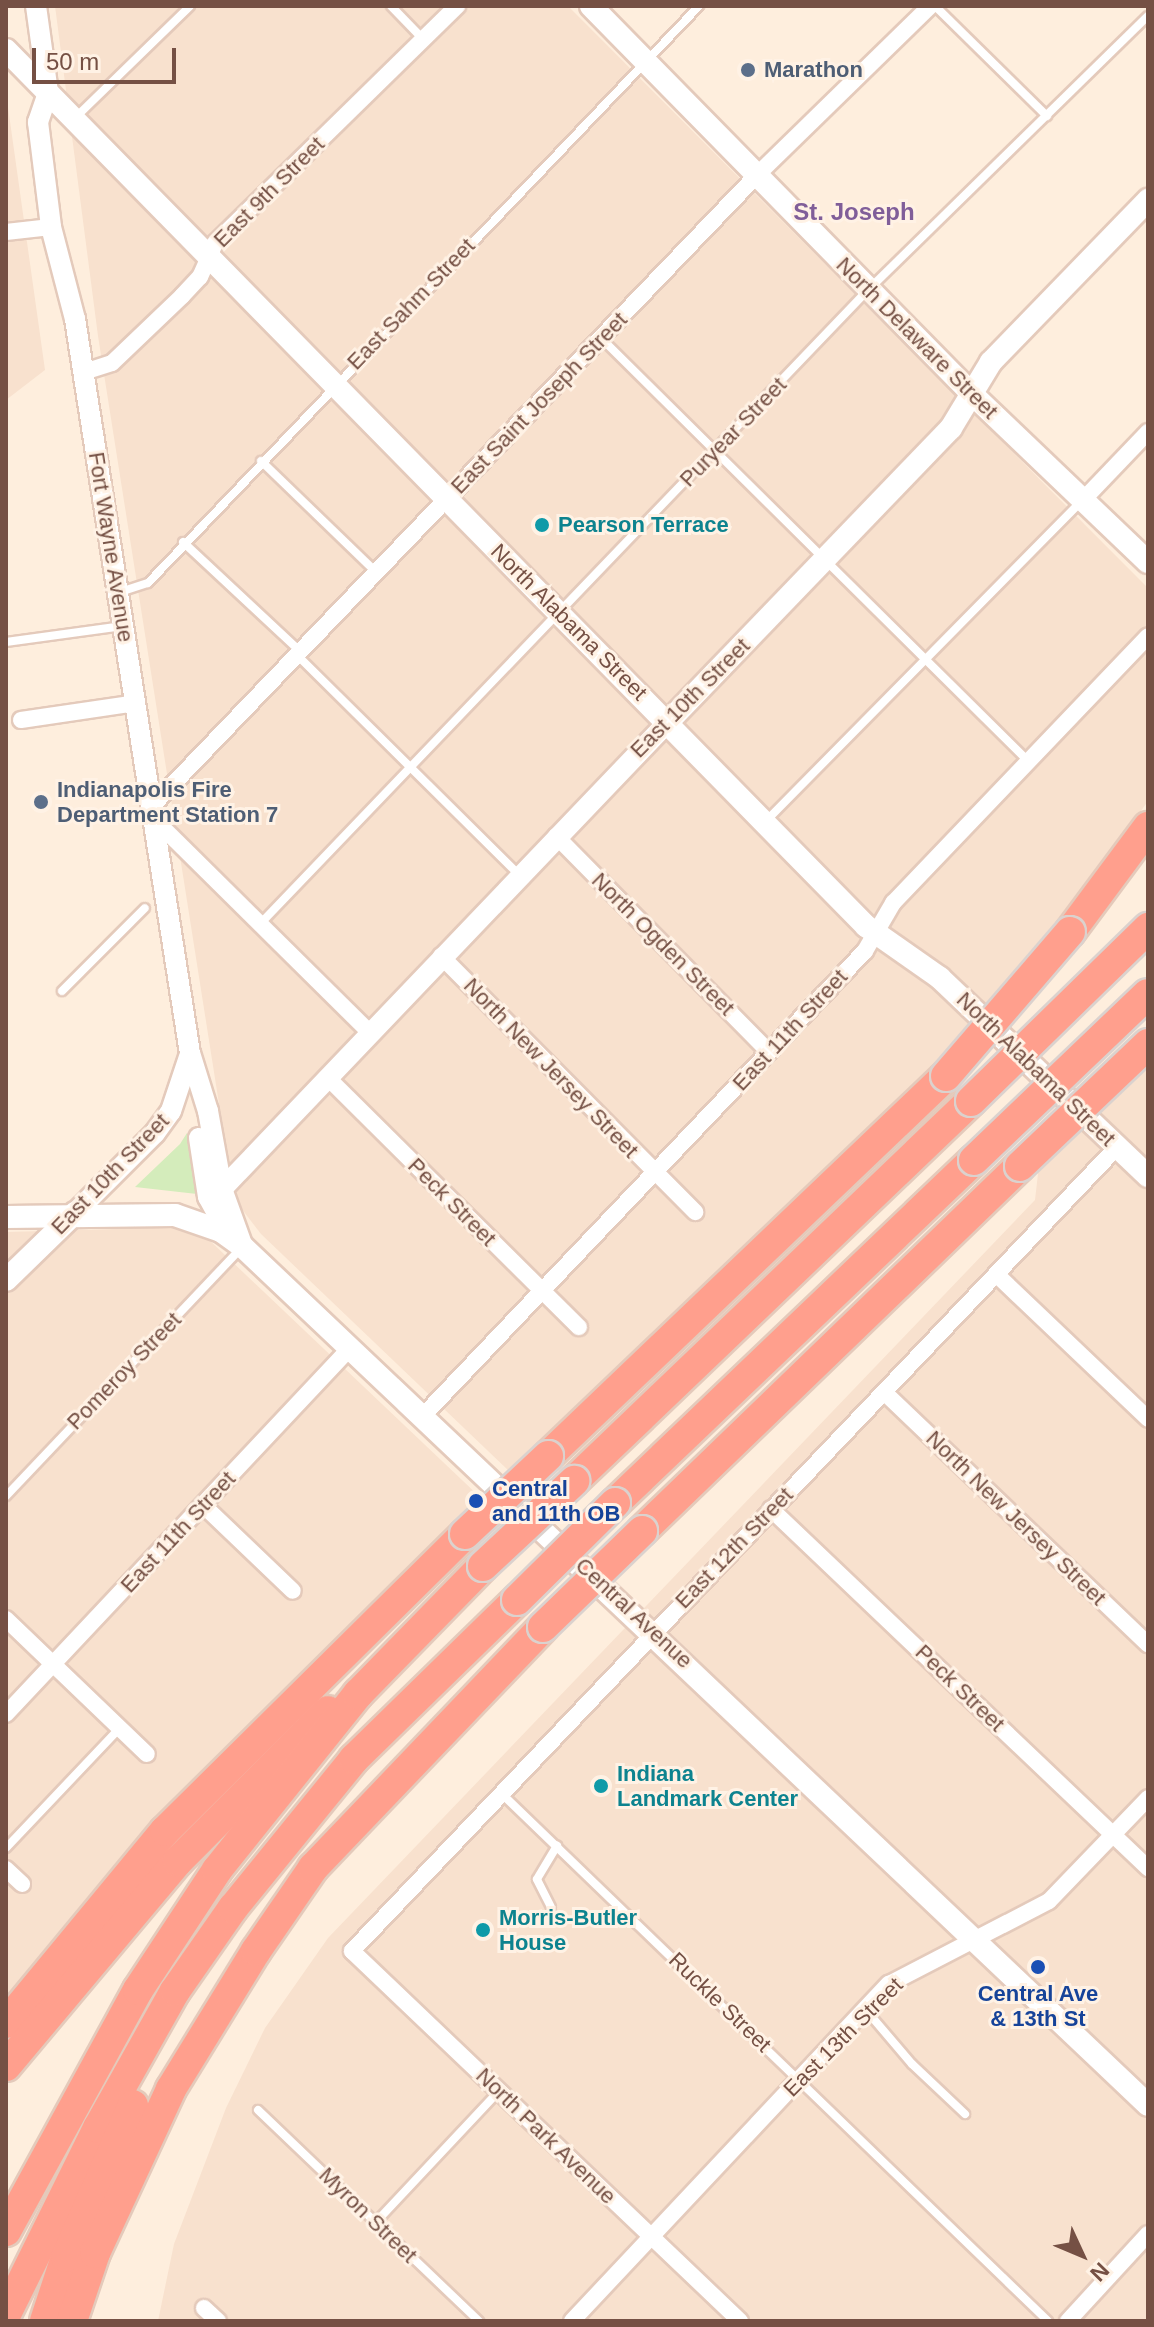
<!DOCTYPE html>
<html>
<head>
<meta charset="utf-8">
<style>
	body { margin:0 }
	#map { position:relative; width:1154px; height:2327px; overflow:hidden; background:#feeedd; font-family:Arial,sans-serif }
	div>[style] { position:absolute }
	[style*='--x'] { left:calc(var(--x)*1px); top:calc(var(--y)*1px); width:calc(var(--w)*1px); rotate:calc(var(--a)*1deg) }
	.residential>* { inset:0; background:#f8e1ce }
	.green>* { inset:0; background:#d4ecbb }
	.roads { filter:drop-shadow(2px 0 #e4cabb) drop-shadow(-2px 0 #e4cabb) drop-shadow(0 2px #e4cabb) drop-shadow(0 -2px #e4cabb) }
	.service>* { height:8px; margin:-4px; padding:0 4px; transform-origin:4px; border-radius:4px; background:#fff }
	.minor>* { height:16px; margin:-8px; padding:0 8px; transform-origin:8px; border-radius:8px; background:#fff }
	.tertiary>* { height:20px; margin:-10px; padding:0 10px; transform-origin:10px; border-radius:10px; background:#fff }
	.secondary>* { height:22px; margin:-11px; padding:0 11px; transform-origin:11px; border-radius:11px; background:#fff }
	.motorway>* { height:30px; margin:-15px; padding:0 15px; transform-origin:15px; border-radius:15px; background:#ff9f8d }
	.bridges { filter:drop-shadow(2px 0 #dbd2ce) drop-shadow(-2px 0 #dbd2ce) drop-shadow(0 2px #dbd2ce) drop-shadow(0 -2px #dbd2ce) }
	.motorway-bridge>* { height:30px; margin:-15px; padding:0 15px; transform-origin:15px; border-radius:15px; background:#ff9f8d }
	.dots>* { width:22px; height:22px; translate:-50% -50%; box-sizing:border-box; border:4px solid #fff2e5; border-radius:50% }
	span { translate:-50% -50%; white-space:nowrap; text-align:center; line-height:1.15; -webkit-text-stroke:6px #fff2e5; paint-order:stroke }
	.service-label { font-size:22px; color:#4e5e75; font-weight:700 }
	.left { translate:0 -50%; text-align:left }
	.street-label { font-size:22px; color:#755044 }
	.culture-label { font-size:22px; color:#0d838f; font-weight:700 }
	.transit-label { font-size:22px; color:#164399; font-weight:700 }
	.neighbourhood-label { font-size:24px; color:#805e99; font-weight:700 }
	.frame { position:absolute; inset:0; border:8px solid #755044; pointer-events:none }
	.north { position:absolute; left:1042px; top:2215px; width:80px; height:80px; -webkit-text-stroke:6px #fff2e5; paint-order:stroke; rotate:134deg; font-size:22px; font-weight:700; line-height:32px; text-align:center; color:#755044 }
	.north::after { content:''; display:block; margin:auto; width:28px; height:36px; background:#755044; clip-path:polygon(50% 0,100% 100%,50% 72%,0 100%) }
	.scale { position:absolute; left:32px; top:48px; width:144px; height:36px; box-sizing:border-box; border:4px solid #755044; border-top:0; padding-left:10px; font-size:24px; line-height:28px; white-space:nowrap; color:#755044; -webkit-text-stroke:6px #fff2e5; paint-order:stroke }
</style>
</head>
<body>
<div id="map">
	<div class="residential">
		<div style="clip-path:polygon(55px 6px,568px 6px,1148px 588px,1148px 801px,1088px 885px,937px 1067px,511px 1473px,261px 1234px,234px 1199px,98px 336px)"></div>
		<div style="clip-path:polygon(6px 93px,45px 370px,6px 400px)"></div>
		<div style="clip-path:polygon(1148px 1059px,1148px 2321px,158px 2321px,174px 2244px,226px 2108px,265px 2028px,328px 1938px,1035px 1200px,1039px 1165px)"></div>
		<div style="clip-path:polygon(189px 1227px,206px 1237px,482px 1499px,194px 1778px,6px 2000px,6px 1232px)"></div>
	</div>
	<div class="green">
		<div style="clip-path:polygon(187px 1133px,197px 1194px,135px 1187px,180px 1144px)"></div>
	</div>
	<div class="roads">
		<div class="service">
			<div style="--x:391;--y:6;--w:46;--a:45.9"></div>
			<div style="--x:935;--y:6;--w:157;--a:44.5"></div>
			<div style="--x:76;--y:117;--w:159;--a:-44.2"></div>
			<div style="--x:601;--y:338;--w:601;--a:44.73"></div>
			<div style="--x:261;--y:461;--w:160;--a:44"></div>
			<div style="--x:183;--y:542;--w:161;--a:43"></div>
			<div style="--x:120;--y:592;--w:29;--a:-18"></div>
			<div style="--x:148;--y:583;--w:798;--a:-46.32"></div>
			<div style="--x:6;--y:642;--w:118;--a:-7.8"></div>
			<div style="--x:298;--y:656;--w:311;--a:44.7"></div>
			<div style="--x:766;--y:821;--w:450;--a:-45.4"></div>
			<div style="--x:260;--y:924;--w:880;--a:-46.2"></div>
			<div style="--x:869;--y:289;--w:390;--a:-44.4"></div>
			<div style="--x:62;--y:991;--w:117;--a:-45"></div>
			<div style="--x:6;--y:1496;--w:343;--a:-46.5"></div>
			<div style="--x:502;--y:1794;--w:759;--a:43.99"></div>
			<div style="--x:6;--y:1848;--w:166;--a:-46.5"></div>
			<div style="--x:551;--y:1907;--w:31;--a:-117"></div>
			<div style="--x:537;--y:1879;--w:39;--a:-59"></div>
			<div style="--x:866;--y:2010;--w:71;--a:49.6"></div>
			<div style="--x:912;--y:2064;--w:73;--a:43.3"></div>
			<div style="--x:258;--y:2110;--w:306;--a:43.7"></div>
			<div style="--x:376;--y:2222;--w:180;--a:-46.8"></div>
		</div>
		<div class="minor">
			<div style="--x:6;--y:232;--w:45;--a:-6.3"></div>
			<div style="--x:84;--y:372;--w:29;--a:-18"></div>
			<div style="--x:112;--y:363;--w:97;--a:-43.7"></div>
			<div style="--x:182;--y:296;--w:26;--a:-47"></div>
			<div style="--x:200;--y:277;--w:37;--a:-66"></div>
			<div style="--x:215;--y:243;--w:339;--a:-44.4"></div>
			<div style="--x:1083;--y:500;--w:94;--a:-46.3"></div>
			<div style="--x:21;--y:720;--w:116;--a:-8.4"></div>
			<div style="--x:153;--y:805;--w:873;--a:-46.21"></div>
			<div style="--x:757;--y:175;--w:242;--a:-44.3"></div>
			<div style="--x:155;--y:820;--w:301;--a:44.7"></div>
			<div style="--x:556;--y:836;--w:303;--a:45.4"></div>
			<div style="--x:441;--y:956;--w:361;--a:45.2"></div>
			<div style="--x:327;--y:1077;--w:355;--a:44.8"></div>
			<div style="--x:996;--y:1274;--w:210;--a:43.6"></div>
			<div style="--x:884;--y:1392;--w:365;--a:43.7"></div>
			<div style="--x:421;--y:1418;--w:644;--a:-46.45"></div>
			<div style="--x:865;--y:951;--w:56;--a:-59.7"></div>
			<div style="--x:893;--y:903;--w:369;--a:-46.3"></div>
			<div style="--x:203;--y:1505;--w:124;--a:43.7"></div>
			<div style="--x:771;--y:1509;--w:521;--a:43.6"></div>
			<div style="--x:6;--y:1619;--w:195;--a:43.8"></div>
			<div style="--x:6;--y:1714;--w:501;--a:-46.78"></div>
			<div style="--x:6;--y:1869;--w:22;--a:43"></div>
			<div style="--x:204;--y:2308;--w:19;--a:43"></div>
			<div style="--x:572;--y:2321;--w:463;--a:-46.8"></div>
			<div style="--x:889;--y:1984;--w:180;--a:-27.4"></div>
			<div style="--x:1049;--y:1901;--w:143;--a:-46.1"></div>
			<div style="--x:740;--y:2321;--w:536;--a:-136.36"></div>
			<div style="--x:352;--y:1951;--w:1110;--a:-46.42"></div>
			<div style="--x:1068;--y:2321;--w:118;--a:-47.4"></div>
		</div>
		<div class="tertiary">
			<div style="--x:36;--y:6;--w:88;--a:82.1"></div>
			<div style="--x:48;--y:93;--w:31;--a:109"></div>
			<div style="--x:38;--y:122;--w:106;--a:82.9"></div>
			<div style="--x:51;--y:227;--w:95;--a:75.4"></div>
			<div style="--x:75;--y:319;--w:743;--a:81.1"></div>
			<div style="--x:190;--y:1053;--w:61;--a:72.8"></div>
			<div style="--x:208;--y:1111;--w:79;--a:79.8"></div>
			<div style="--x:222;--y:1189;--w:62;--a:70.1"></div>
			<div style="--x:199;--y:1138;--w:60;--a:81.3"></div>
			<div style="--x:208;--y:1197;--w:35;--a:61"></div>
			<div style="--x:222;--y:1189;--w:646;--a:-46.32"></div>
			<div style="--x:75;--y:1213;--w:113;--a:-45"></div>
			<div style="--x:155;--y:1133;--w:27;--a:-54"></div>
			<div style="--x:171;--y:1111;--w:57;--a:-71.6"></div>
		</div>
		<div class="secondary">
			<div style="--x:591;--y:6;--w:544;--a:45.52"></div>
			<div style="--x:972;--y:394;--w:243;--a:43.7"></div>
			<div style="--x:6;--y:50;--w:1228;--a:45.53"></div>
			<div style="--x:866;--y:926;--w:90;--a:35.1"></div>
			<div style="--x:940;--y:978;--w:287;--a:43.6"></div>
			<div style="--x:668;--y:722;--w:408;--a:-46.1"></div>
			<div style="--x:951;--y:428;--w:77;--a:-58.8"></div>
			<div style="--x:991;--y:362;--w:226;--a:-45.9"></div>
			<div style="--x:6;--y:1217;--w:169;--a:-0.7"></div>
			<div style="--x:175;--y:1215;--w:49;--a:19.2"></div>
			<div style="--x:221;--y:1231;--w:27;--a:36"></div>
			<div style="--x:243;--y:1247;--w:1247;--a:43.47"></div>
			<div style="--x:6;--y:1280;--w:96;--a:-44.2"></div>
		</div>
		<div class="motorway">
			<div style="--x:1070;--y:932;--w:131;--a:-53.4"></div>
			<div style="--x:548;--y:1456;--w:550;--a:-43.67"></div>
			<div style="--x:574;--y:1481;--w:550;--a:-43.75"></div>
			<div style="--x:615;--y:1503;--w:497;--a:-43.7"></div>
			<div style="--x:642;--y:1531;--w:525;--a:-44"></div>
			<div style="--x:6;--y:2023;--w:249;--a:-50.4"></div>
			<div style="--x:165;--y:1831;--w:422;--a:-44.7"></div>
			<div style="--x:6;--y:2066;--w:268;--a:-50"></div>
			<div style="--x:178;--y:1861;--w:212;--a:-45"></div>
			<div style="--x:6;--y:2231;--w:275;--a:-61.3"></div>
			<div style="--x:138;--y:1990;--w:144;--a:-56.6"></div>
			<div style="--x:217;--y:1870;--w:226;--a:-51.3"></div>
			<div style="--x:358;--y:1694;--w:179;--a:-45.7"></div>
			<div style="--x:6;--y:2314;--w:208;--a:-63.7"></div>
			<div style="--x:98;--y:2128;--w:157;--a:-60.7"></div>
			<div style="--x:175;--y:1991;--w:101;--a:-55.1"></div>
			<div style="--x:233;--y:1908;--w:192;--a:-50.9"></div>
			<div style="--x:354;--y:1759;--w:228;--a:-44.3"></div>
			<div style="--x:45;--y:2321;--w:67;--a:-71.8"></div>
			<div style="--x:66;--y:2257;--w:166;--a:-66.2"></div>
			<div style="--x:72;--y:2321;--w:72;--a:-71.3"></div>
			<div style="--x:95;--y:2253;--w:181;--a:-65.1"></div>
			<div style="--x:171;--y:2089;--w:162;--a:-58.4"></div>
			<div style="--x:256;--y:1951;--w:101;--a:-55.5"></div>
			<div style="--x:313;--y:1868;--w:333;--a:-46.3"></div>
		</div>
	</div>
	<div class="bridges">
		<div class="motorway-bridge">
			<div style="--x:946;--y:1076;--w:190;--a:-49.3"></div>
			<div style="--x:971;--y:1101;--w:248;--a:-44.3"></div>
			<div style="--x:974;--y:1160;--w:240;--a:-43.7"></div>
			<div style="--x:1020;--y:1166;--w:177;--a:-43.6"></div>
			<div style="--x:465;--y:1534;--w:114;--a:-43.2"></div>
			<div style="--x:483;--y:1566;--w:125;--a:-43"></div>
			<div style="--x:517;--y:1600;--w:138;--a:-44.7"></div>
			<div style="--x:543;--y:1627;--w:138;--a:-44.1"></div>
		</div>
	</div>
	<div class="dots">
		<div style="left:748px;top:70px;background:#5c6f8a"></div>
		<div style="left:542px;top:525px;background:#0f9aa8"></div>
		<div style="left:41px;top:802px;background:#5c6f8a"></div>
		<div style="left:476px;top:1501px;background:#1a4fb4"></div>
		<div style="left:601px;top:1786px;background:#0f9aa8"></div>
		<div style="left:483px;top:1930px;background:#0f9aa8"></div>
		<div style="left:1038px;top:1967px;background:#1a4fb4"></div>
	</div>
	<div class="service-label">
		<span class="left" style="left:764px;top:70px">Marathon</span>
		<span class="left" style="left:57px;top:802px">Indianapolis Fire<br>Department Station 7</span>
	</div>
	<div class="street-label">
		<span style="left:269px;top:192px;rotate:-45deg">East 9th Street</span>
		<span style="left:411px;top:304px;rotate:-46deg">East Sahm Street</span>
		<span style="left:917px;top:338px;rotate:45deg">North Delaware Street</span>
		<span style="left:539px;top:403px;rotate:-46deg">East Saint Joseph Street</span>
		<span style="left:733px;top:432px;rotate:-46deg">Puryear Street</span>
		<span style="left:111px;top:547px;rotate:81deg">Fort Wayne Avenue</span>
		<span style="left:569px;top:622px;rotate:45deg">North Alabama Street</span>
		<span style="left:690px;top:698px;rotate:-45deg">East 10th Street</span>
		<span style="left:663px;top:944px;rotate:45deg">North Ogden Street</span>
		<span style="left:790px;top:1030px;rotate:-47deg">East 11th Street</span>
		<span style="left:551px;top:1068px;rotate:46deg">North New Jersey Street</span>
		<span style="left:1036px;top:1069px;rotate:44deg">North Alabama Street</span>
		<span style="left:110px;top:1174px;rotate:-46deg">East 10th Street</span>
		<span style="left:452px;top:1202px;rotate:45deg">Peck Street</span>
		<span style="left:124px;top:1371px;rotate:-46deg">Pomeroy Street</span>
		<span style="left:1016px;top:1518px;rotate:44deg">North New Jersey Street</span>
		<span style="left:178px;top:1532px;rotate:-47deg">East 11th Street</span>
		<span style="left:734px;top:1548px;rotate:-46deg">East 12th Street</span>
		<span style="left:634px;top:1613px;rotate:43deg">Central Avenue</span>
		<span style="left:960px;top:1688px;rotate:44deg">Peck Street</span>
		<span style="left:720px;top:2002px;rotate:44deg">Ruckle Street</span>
		<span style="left:843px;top:2037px;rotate:-45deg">East 13th Street</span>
		<span style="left:546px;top:2136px;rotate:44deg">North Park Avenue</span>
		<span style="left:368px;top:2215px;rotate:44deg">Myron Street</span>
	</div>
	<div class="culture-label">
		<span class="left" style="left:558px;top:525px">Pearson Terrace</span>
		<span class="left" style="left:617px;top:1786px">Indiana<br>Landmark Center</span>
		<span class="left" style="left:499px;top:1930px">Morris-Butler<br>House</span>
	</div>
	<div class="transit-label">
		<span class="left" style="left:492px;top:1501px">Central<br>and 11th OB</span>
		<span style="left:1038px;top:2006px">Central Ave<br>&amp; 13th St</span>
	</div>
	<div class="neighbourhood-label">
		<span style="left:854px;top:212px">St. Joseph</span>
	</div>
	<div class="frame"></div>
	<div class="north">N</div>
	<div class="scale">50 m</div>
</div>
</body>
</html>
